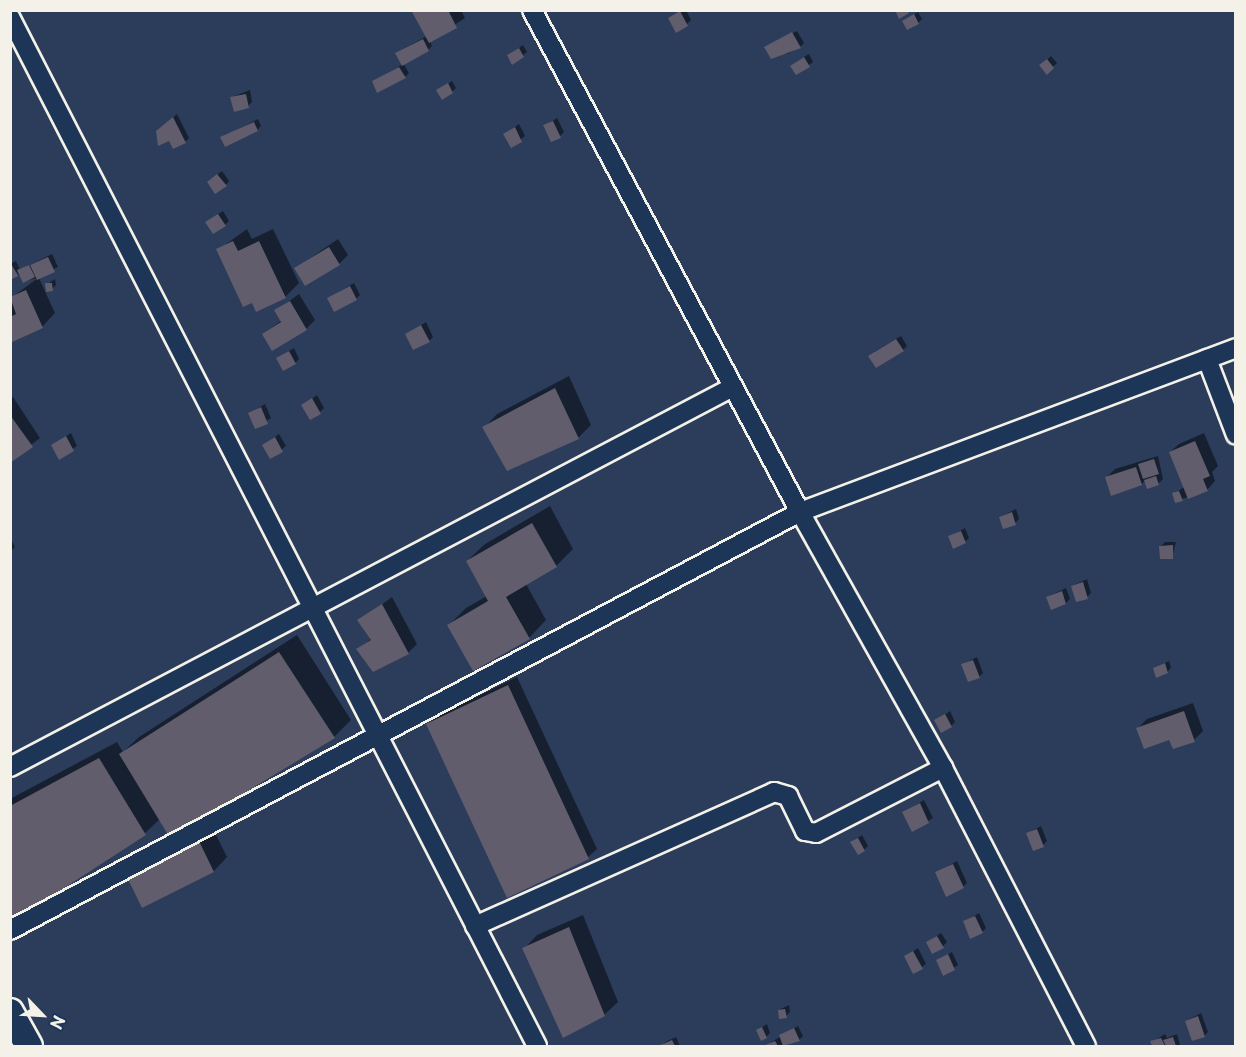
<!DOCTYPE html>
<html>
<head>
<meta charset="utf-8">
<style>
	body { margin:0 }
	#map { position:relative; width:1246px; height:1057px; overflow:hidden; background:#2b3d5b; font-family:"Playpen Sans",sans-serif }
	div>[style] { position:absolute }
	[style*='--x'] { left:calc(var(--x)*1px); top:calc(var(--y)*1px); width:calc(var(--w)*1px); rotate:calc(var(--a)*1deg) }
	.shadow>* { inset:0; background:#0007 }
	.building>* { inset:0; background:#615d6d }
	.roads { filter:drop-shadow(2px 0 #f4f1e8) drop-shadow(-2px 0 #f4f1e8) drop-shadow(0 2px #f4f1e8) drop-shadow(0 -2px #f4f1e8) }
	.street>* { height:18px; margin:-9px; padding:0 9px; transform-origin:9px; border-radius:9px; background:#1d3557 }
	.secondary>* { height:26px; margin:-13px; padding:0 13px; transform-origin:13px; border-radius:13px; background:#1d3557 }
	span { translate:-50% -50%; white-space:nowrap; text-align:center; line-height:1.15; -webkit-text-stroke:4.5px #1d3557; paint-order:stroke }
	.frame { position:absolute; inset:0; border:12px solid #f4f1e8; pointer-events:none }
	.north { position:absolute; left:12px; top:985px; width:60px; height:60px; -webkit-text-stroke:4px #1d3557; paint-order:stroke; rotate:115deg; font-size:16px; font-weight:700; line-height:24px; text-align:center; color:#f4f1e8 }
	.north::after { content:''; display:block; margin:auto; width:21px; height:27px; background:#f4f1e8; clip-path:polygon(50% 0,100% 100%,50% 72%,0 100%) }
</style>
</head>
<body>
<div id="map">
	<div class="shadow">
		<div style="clip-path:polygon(413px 10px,461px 10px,465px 18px,430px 41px,432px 46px,428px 50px,403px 63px,409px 73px,405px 77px,374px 81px,403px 64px,397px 54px,401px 50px,427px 36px)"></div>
		<div style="clip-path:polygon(681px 10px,686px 10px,691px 20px,687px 24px,674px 15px)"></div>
		<div style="clip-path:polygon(918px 12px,922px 19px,918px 23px,904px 21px)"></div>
		<div style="clip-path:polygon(797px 31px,804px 43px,800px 47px,787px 54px,785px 50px,769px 46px)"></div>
		<div style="clip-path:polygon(523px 45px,527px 52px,513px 63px,508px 56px)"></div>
		<div style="clip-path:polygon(809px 54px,813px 62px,797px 73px,796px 62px)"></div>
		<div style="clip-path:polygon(1051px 56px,1057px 63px,1047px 72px,1041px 65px)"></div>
		<div style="clip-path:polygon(452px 81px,456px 88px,452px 92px,437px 91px)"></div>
		<div style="clip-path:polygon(250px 90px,252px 102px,248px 106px,232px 97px)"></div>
		<div style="clip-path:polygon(177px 114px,189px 138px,185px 142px,170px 139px,161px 128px)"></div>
		<div style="clip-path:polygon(557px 118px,564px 132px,560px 136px,545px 126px)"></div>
		<div style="clip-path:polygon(258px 119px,261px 126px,257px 130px,222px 138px)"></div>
		<div style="clip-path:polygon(519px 124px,525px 136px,511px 146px,505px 134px)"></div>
		<div style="clip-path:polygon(222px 171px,229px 181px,226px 185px,213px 178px)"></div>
		<div style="clip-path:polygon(223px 211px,229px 221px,225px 225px,211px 219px)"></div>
		<div style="clip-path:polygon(247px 229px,252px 239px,273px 229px,299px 283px,285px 297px,218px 250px)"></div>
		<div style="clip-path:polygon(338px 239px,348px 255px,339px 264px,296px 268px)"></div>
		<div style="clip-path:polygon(52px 254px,58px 267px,38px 276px,55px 313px,42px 327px,10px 341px,10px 294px,12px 297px,38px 278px,24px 281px,10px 264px,16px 261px,20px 270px)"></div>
		<div style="clip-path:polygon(55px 279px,56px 285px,52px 289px,47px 284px)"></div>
		<div style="clip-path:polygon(354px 283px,360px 295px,356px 299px,329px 298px)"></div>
		<div style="clip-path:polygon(299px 294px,315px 320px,306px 329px,263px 334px,282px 320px,276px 311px)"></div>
		<div style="clip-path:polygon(426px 322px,433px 337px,429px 341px,407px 334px)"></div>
		<div style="clip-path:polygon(901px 336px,907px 346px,903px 350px,874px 352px)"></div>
		<div style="clip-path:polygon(294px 348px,299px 359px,295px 363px,277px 358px)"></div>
		<div style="clip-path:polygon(569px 376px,591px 425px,578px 438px,484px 428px,497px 414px)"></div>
		<div style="clip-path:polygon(317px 395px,324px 408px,320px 412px,303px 405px)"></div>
		<div style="clip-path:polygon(13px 397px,40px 438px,10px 461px,10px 399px)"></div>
		<div style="clip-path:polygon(265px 404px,271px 418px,256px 427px,250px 413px)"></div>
		<div style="clip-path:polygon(71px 433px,77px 446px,60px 457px,53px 445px)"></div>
		<div style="clip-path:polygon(1204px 433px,1218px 466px,1212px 472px,1215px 481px,1207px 490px,1182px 499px,1174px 494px,1184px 487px,1170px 452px,1179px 444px)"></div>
		<div style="clip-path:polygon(279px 434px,286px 446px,271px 457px,264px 445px)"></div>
		<div style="clip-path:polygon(1158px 456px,1163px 479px,1159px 483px,1148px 487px,1145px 480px,1142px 484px,1106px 478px,1115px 469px)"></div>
		<div style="clip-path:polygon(550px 506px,573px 549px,556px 566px,526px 584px,546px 620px,529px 638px,449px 625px,466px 608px,487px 596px,467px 561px,485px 544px)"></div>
		<div style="clip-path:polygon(1016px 509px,1019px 519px,1015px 523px,1000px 517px)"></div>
		<div style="clip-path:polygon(965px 528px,969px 538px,965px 542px,950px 537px)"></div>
		<div style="clip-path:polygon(10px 537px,15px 547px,10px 552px)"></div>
		<div style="clip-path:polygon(1165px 542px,1176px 542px,1172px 557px,1161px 546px)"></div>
		<div style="clip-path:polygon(1087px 579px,1091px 593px,1087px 597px,1072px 586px)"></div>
		<div style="clip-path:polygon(1066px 588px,1070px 599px,1066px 603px,1047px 597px)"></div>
		<div style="clip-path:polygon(392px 597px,417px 644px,408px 653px,358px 650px,372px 638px,359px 621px)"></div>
		<div style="clip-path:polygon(297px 635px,351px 720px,334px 737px,160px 819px,145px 833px,10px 921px,10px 799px,117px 742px,123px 752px,139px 737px)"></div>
		<div style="clip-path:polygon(977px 657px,983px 673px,979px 677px,963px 664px)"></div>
		<div style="clip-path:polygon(1169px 661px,1171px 668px,1167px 672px,1154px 668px)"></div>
		<div style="clip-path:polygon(517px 677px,597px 849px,588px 857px,508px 896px,428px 724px,437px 716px)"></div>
		<div style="clip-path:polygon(1193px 703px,1203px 731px,1194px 740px,1170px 738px,1138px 728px,1147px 719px)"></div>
		<div style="clip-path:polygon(950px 711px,955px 722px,951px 726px,936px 721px)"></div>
		<div style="clip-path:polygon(924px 800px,933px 818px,913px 830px,904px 812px)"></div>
		<div style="clip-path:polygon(1041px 826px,1047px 841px,1043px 845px,1028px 833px)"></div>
		<div style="clip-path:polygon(212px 827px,227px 857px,214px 871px,143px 906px,127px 875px)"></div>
		<div style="clip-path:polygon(862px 835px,868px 846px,864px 850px,852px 842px)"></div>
		<div style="clip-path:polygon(957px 861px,967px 883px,963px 887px,937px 873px)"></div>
		<div style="clip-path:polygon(979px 913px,986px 928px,982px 932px,965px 922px)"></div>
		<div style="clip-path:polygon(583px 915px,618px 1002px,604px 1015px,524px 949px,537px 935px)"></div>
		<div style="clip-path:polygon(941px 933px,947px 942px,943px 946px,928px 942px)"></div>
		<div style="clip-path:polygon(918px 948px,926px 964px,922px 967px,906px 956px)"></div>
		<div style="clip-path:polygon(952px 952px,958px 965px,944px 974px,938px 960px)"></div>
		<div style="clip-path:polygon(789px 1005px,790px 1012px,786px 1016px,779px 1010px)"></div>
		<div style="clip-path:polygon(1201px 1013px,1208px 1032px,1204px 1036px,1186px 1021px)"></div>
		<div style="clip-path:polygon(767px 1024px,770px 1033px,766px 1037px,758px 1030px)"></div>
		<div style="clip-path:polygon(798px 1026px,803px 1036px,799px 1040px,784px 1046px,765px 1046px)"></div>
		<div style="clip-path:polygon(1165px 1034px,1167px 1038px,1177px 1034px,1180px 1045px,1154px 1046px,1152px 1042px)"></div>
		<div style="clip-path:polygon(676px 1037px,680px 1046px,661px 1046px,665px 1042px)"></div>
	</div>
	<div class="building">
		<div style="clip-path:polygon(411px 10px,448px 10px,457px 28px,429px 43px)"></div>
		<div style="clip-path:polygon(895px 10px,907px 10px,909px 13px,899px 19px)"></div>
		<div style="clip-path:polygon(680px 11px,688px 26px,676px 33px,668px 18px)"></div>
		<div style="clip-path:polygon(914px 14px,919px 24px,907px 30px,902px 21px)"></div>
		<div style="clip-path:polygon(792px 32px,801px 48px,771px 59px,764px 47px)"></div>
		<div style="clip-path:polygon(423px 39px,429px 51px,402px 66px,395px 53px)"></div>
		<div style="clip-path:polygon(519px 48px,524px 57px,512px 65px,507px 55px)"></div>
		<div style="clip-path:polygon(804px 57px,810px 67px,796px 75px,790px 66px)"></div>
		<div style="clip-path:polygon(1047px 59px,1054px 68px,1047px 75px,1039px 65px)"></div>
		<div style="clip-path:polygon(399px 67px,406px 78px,377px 93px,372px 81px)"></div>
		<div style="clip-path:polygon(448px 83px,453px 93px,442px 100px,436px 90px)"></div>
		<div style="clip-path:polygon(246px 94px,249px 108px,234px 112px,230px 97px)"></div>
		<div style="clip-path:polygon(173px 117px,186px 143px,173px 149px,169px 141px,158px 146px,156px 131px)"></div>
		<div style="clip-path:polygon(553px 121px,561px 138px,551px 142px,543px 125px)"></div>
		<div style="clip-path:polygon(254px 122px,258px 131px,225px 147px,220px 137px)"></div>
		<div style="clip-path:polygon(515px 127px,522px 142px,511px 148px,503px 134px)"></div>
		<div style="clip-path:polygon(217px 174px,227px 186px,215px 194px,207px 182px)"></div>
		<div style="clip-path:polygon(218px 214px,226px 226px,213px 234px,205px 222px)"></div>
		<div style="clip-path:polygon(233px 241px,238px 251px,259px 241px,286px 298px,256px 312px,252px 303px,243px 307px,216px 249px)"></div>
		<div style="clip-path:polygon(329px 247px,340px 265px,305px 286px,294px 268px)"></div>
		<div style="clip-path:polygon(48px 257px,55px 272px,37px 280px,30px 265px)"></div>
		<div style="clip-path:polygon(10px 262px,18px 276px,10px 280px)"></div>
		<div style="clip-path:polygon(29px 265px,35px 277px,23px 283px,17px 270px)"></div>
		<div style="clip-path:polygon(45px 283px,52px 283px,53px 291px,46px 292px)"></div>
		<div style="clip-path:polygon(350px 286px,357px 300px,334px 312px,327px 298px)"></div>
		<div style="clip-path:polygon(26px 290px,43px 328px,10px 343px,10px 317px,16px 314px,10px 297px)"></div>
		<div style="clip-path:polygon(290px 301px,307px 330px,272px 351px,262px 334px,281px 322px,274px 310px)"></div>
		<div style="clip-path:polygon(421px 325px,430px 342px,413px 350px,405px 334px)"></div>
		<div style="clip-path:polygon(896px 339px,904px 351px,876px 368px,868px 356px)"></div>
		<div style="clip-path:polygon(289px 351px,296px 364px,283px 371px,276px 358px)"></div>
		<div style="clip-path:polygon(555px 388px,579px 439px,507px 471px,482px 427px)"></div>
		<div style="clip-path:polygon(312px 398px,321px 414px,310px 420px,301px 405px)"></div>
		<div style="clip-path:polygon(261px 407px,268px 424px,255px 429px,248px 413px)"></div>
		<div style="clip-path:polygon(10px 415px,33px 447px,10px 463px)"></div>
		<div style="clip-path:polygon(66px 436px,74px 451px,59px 460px,51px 445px)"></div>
		<div style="clip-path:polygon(275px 437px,283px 452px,270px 459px,262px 445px)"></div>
		<div style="clip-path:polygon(1195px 441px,1210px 476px,1203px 479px,1208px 491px,1188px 499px,1169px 452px)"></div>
		<div style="clip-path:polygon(1154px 459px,1159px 474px,1143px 479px,1138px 464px)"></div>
		<div style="clip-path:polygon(1136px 467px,1142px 485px,1111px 496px,1105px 477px)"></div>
		<div style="clip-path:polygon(1156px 476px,1159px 485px,1147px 489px,1144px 480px)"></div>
		<div style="clip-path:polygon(1179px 491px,1183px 501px,1175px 503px,1172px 493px)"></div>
		<div style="clip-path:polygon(1012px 512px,1016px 525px,1003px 529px,999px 517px)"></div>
		<div style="clip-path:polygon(532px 523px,557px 567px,506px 597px,530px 639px,473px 671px,447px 625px,488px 601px,466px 561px)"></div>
		<div style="clip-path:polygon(961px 531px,966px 543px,953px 549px,948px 536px)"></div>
		<div style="clip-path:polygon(1173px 545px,1173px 559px,1160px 559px,1159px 546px)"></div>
		<div style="clip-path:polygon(1083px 582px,1088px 599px,1076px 602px,1071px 586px)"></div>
		<div style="clip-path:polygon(1062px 591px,1066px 604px,1051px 610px,1046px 597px)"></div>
		<div style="clip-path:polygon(382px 604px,409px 654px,373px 672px,356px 649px,371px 640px,357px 620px)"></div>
		<div style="clip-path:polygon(279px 652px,335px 738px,170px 838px,119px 754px)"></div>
		<div style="clip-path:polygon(973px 660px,980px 678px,968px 682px,961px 664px)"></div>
		<div style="clip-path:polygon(1165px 663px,1168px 673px,1156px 678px,1153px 668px)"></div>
		<div style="clip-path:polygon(508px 685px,589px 859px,507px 898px,426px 724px)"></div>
		<div style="clip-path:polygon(1184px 711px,1195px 742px,1173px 749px,1169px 740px,1144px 749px,1136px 728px)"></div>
		<div style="clip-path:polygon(945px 714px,952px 727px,941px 733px,934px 720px)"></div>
		<div style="clip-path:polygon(99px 758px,146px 835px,10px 923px,10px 806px)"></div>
		<div style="clip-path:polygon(920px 803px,929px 823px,912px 832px,902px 812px)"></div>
		<div style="clip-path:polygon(1037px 829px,1044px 847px,1033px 851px,1026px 833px)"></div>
		<div style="clip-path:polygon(858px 838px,865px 851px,858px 855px,850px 842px)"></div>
		<div style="clip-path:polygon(198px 839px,214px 872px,142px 908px,126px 875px)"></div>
		<div style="clip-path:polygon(953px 864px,964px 888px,946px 897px,935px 872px)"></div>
		<div style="clip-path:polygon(975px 916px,983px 933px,970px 939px,963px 921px)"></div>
		<div style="clip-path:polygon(569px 927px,605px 1016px,563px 1038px,522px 948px)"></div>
		<div style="clip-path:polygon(937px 936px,944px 948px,932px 954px,926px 942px)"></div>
		<div style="clip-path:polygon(913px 951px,923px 969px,913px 974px,904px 956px)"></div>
		<div style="clip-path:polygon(948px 954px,955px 970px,943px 976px,936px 960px)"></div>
		<div style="clip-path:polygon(785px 1009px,787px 1018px,779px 1019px,778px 1010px)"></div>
		<div style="clip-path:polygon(1198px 1016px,1205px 1037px,1192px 1041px,1185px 1021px)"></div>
		<div style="clip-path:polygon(762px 1027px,767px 1038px,761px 1041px,756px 1030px)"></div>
		<div style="clip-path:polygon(794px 1028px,800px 1041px,783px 1046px,779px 1035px)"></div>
		<div style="clip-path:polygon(1173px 1037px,1176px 1046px,1166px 1046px,1163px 1040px)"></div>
		<div style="clip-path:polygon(1161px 1038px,1165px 1046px,1152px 1046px,1150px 1041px)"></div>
		<div style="clip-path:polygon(672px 1040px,675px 1046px,658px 1046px)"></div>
		<div style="clip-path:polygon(775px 1041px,778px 1046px,763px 1046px)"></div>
	</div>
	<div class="roads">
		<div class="street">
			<div style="--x:532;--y:10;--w:569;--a:61.9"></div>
			<div style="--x:800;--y:512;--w:293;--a:60.8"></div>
			<div style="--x:943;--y:768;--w:313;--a:62.8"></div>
			<div style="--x:10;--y:17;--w:1156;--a:62.88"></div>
			<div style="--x:1207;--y:359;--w:81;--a:69.1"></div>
			<div style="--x:10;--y:767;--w:817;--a:-27.73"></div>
			<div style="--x:475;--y:926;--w:328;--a:-24.1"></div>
			<div style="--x:774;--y:792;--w:15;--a:16"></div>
			<div style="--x:788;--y:796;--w:39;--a:64"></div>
			<div style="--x:805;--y:831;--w:11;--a:10"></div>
			<div style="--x:816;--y:833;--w:143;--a:-27.1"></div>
			<div style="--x:10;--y:930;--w:894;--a:-27.88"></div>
			<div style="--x:800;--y:512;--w:466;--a:-20.6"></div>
		</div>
		<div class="secondary">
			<div style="--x:10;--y:1012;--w:39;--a:61"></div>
		</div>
	</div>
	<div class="frame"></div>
	<div class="north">N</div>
</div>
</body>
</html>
